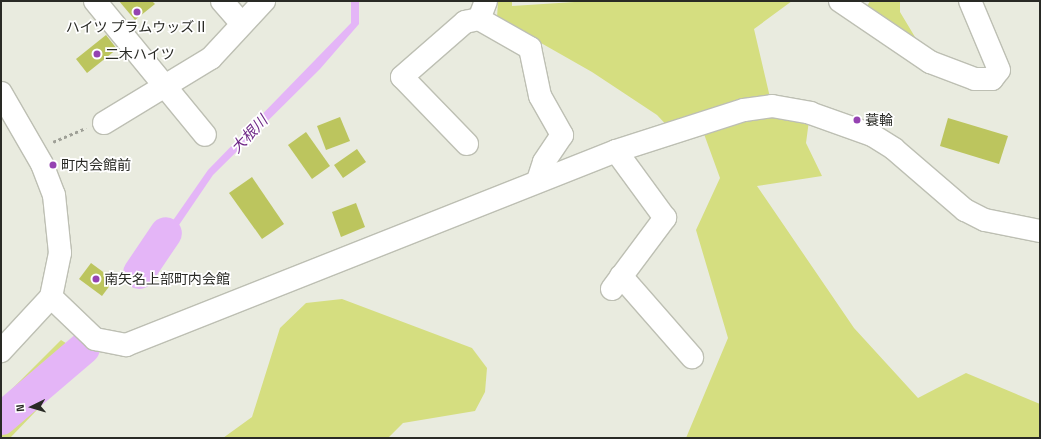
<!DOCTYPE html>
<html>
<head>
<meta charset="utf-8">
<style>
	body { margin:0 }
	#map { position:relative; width:1041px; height:439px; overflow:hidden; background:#e9ebdf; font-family:"Titillium Web","Noto Sans JP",sans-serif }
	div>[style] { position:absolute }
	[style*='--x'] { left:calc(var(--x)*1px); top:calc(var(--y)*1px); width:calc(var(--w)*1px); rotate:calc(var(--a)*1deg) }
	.green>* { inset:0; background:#d5de80 }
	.water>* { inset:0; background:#e4b5f7 }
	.river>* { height:32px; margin:-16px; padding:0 16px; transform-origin:16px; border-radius:16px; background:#e4b5f7 }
	.building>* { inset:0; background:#bcc55e }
	.path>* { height:2.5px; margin-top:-1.25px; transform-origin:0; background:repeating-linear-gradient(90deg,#9fa097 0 3px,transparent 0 6px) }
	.roads { filter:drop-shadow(1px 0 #bdbfb3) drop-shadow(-1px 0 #bdbfb3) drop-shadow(0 1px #bdbfb3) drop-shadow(0 -1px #bdbfb3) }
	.minor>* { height:22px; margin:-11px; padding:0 11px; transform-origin:11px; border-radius:11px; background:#fff }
	.dots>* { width:11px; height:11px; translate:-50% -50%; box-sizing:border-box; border:2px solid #fff; border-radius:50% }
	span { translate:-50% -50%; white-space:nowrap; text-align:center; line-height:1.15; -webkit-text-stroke:3.5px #fff; paint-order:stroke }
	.poi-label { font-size:14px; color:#292a25 }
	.left { translate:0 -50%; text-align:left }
	.water-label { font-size:15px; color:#6f2987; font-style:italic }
	.frame { position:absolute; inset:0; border:2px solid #292a25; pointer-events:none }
	.north { position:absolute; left:12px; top:387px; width:40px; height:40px; -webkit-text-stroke:3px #fff; paint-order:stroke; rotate:265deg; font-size:11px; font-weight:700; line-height:16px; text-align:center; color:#292a25 }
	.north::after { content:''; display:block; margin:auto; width:14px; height:18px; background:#292a25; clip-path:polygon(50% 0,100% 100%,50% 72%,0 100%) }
</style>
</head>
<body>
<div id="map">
	<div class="green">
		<div style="clip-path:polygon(498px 1px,512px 1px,512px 6px,590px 1px,792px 1px,754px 29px,772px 106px,810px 113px,806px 143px,822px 176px,757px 186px,854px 328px,918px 398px,966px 373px,1040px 404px,1040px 438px,686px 438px,728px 338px,696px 230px,720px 178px,700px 123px,672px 131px,657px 115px,592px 72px,497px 18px)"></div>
		<div style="clip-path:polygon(870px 1px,900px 1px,900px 12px,930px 62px,862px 15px)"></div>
		<div style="clip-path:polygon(342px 299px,472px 348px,487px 368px,485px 392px,475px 411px,403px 423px,388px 438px,223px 438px,252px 417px,280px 328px,306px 303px)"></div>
		<div style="clip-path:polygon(61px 340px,88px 357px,10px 438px,1px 438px,1px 400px)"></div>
	</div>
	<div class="water">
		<div style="clip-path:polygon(351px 1px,359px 1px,359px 24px,320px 69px,213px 175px,147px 272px,140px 268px,208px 170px,351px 23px)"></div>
	</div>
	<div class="river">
		<div style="--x:139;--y:273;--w:48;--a:-56"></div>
		<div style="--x:1;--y:419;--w:109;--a:-40.5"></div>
	</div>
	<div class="building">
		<div style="clip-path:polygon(119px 1px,152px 1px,155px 4px,135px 20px)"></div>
		<div style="clip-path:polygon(106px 35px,117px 49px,87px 73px,76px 59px)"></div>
		<div style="clip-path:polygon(340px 117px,350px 141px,326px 150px,317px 126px)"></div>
		<div style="clip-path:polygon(948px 118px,1008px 136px,999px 164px,940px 146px)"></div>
		<div style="clip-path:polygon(306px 132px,330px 166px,312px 179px,288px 145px)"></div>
		<div style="clip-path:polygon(357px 149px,366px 162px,343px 178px,334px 165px)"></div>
		<div style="clip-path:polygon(252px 177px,284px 224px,262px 239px,229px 193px)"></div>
		<div style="clip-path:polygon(356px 203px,365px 227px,341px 237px,332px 212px)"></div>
		<div style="clip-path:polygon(91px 263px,114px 280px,102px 296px,79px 279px)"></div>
	</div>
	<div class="path">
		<div style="--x:53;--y:142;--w:36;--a:-23"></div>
	</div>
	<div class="roads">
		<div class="minor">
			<div style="--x:95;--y:1;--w:173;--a:50.6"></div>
			<div style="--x:222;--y:1;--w:30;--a:49"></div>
			<div style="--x:486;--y:1;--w:19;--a:111"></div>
			<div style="--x:479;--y:19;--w:59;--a:29.6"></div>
			<div style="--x:530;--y:48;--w:49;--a:78.2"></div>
			<div style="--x:540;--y:96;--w:45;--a:60.6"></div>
			<div style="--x:562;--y:135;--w:32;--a:124"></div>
			<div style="--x:544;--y:162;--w:20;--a:108"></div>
			<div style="--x:840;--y:1;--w:109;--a:34.1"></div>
			<div style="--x:930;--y:62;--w:48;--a:20.7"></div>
			<div style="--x:975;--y:79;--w:17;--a:0"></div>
			<div style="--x:992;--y:79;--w:11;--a:-52"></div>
			<div style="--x:999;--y:70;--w:75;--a:-112.8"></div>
			<div style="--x:1;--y:93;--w:82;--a:60"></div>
			<div style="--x:42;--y:164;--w:33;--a:69"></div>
			<div style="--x:54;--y:195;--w:58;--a:84.1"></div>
			<div style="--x:60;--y:253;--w:45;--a:101.6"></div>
			<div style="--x:51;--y:297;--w:74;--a:132.8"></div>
			<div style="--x:104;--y:123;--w:125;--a:-31.3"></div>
			<div style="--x:211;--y:58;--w:78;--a:-47.1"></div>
			<div style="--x:467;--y:144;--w:93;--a:-134.1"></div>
			<div style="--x:402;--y:77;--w:84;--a:-41.1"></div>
			<div style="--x:465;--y:22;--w:14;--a:-12"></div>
			<div style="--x:621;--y:276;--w:108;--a:48.8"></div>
			<div style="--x:612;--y:289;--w:89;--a:-53.3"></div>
			<div style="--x:665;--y:218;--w:83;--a:-126.2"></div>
			<div style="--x:51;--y:297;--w:61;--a:43.7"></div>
			<div style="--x:95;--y:339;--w:32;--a:11"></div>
			<div style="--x:126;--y:345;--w:527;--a:-21.6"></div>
			<div style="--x:616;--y:151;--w:134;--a:-17.8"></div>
			<div style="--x:744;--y:110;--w:28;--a:-8"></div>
			<div style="--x:772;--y:106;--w:39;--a:10"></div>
			<div style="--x:810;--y:113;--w:66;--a:19.5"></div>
			<div style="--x:872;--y:135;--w:26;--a:32"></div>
			<div style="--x:894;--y:149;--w:94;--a:40.7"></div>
			<div style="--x:965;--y:210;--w:22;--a:27"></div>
			<div style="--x:985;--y:220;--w:56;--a:11.3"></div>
		</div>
	</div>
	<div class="dots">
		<div style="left:137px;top:12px;background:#9543b2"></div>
		<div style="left:97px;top:54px;background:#9543b2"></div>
		<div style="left:857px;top:120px;background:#9543b2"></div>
		<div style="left:53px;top:165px;background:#9543b2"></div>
		<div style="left:96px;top:279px;background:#9543b2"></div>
	</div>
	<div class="poi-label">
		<span style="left:137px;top:27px">ハイツ プラムウッズⅡ</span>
		<span class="left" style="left:105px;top:54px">二木ハイツ</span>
		<span class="left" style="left:865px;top:120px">蓑輪</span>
		<span class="left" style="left:61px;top:165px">町内会館前</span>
		<span class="left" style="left:104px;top:279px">南矢名上部町内会館</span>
	</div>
	<div class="water-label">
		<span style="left:249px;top:134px;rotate:-46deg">大根川</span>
	</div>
	<div class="frame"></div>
	<div class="north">N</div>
</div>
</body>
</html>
